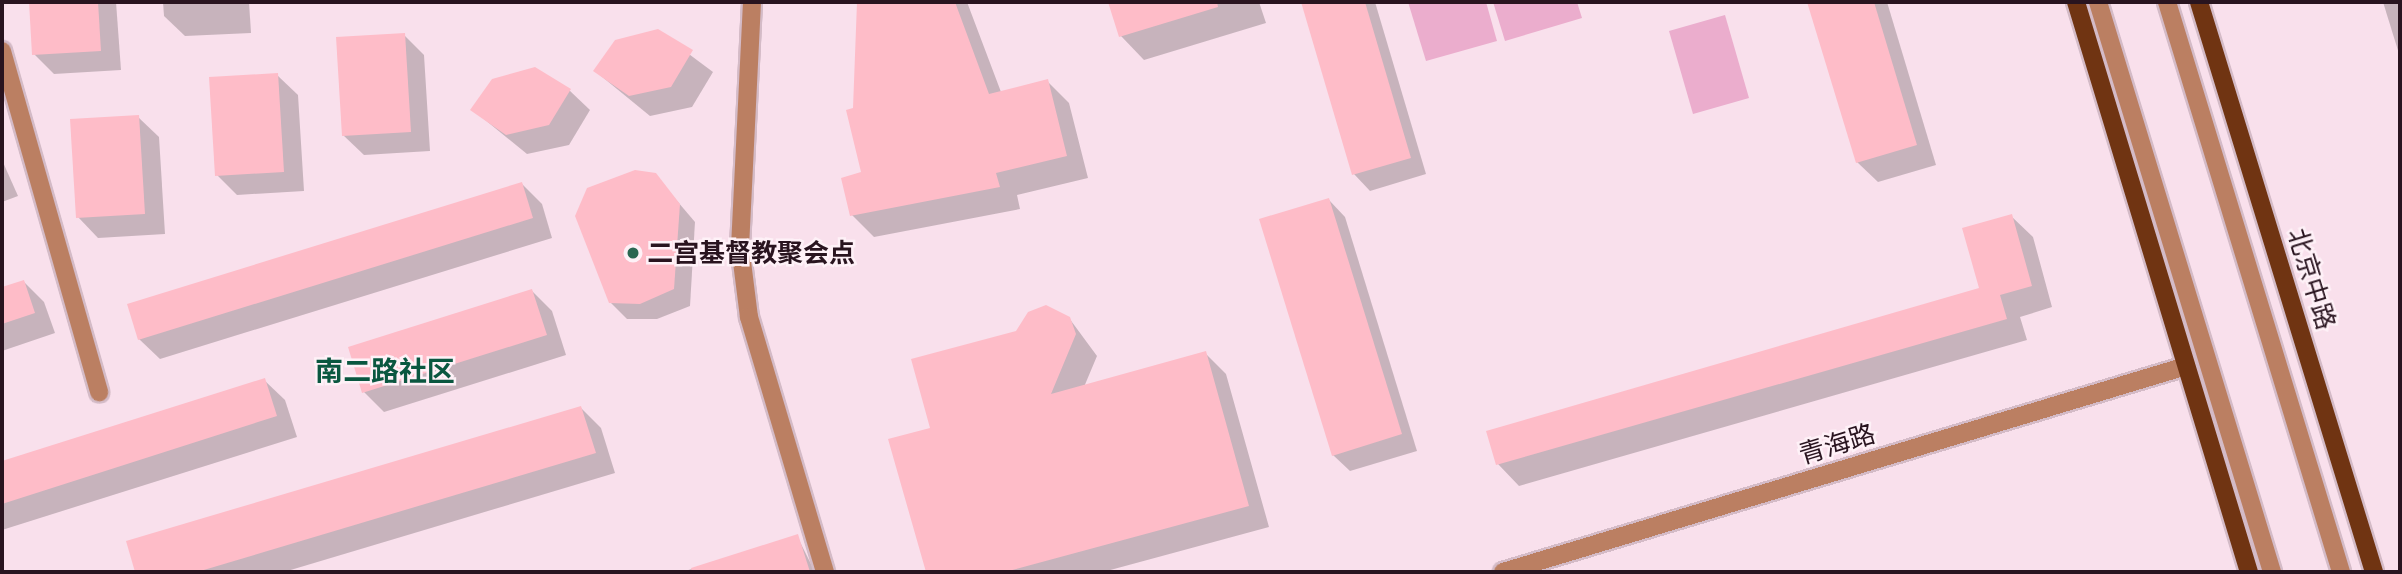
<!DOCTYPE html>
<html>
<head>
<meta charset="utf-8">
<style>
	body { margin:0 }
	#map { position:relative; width:2402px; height:574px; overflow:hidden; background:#f9e0ec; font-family:Mulish,"Noto Sans SC",sans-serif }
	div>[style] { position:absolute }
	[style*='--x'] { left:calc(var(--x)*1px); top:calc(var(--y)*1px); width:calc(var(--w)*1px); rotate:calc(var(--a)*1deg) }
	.green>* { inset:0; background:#ebadcd }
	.shadow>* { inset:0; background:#0003 }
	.building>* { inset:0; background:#febcc8 }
	.roads { filter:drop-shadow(2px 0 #d4bbc7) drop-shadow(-2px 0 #d4bbc7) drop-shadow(0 2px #d4bbc7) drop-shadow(0 -2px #d4bbc7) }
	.minor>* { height:18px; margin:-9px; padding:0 9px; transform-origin:9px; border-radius:9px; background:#bb7f62 }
	.major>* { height:18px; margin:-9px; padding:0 9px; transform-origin:9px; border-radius:9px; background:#703412 }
	.dots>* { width:19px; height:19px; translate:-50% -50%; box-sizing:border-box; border:4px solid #fef1f7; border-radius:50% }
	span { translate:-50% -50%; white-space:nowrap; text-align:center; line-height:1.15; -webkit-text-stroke:5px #fef1f7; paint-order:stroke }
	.poi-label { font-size:26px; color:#29141f; font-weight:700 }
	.left { translate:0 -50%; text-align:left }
	.street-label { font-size:26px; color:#29141f }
	.neighbourhood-label { font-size:28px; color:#0a5740; font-weight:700 }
	.frame { position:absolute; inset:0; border:4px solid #29141f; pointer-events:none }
</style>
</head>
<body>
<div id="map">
	<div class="green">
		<div style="clip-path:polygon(1408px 2px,1486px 2px,1497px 41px,1426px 61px)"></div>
		<div style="clip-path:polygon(1493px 2px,1577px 2px,1582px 18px,1505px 41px)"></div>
		<div style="clip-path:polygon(1725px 15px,1749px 98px,1693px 114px,1669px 31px)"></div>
	</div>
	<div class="shadow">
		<div style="clip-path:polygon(31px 2px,116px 2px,121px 70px,54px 74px,34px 54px)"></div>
		<div style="clip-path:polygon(163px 2px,249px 2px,251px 33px,185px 36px,164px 16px)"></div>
		<div style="clip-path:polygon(860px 2px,967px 2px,1001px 92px,1047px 81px,1069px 103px,1088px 178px,1017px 195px,1020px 209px,874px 237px,852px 215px,863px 174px,855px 109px)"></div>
		<div style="clip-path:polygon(1110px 2px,1259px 2px,1266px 23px,1144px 60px,1121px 36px)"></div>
		<div style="clip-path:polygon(1302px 2px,1375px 2px,1426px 174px,1370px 191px,1354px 174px)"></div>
		<div style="clip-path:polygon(1809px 2px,1887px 2px,1936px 165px,1878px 182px,1857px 162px)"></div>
		<div style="clip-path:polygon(2383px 2px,2400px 2px,2400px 57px)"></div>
		<div style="clip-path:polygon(658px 31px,713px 72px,692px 107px,650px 116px,595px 71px)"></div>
		<div style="clip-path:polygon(404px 35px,424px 55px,430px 151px,364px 155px,343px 135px)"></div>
		<div style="clip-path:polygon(277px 75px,298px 95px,304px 191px,237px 195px,217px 175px)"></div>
		<div style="clip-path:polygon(569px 90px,590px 110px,569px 145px,527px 154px,473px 110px)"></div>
		<div style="clip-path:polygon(138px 117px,159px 137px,165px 234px,98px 238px,78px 217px)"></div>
		<div style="clip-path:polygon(2px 160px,18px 196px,2px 202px)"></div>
		<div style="clip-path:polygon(655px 175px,695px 222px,690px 306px,657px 319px,627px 319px,610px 302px)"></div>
		<div style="clip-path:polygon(522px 184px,542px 204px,552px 238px,160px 359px,139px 339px)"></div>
		<div style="clip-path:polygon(1329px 200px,1345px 217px,1417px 451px,1350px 471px,1333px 455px)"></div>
		<div style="clip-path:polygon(2011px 216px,2033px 237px,2052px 307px,2020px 317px,2027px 340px,1519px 486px,1498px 464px,1981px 289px)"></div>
		<div style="clip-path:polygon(24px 282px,44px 302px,55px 333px,2px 351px,2px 289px)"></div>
		<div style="clip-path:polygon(532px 291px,552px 311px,566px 355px,384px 412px,364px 392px)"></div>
		<div style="clip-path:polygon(1069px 318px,1097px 356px,1084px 387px,1205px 353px,1226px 374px,1269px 527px,1103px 572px,928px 572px,891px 440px,932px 429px,1017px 333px)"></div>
		<div style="clip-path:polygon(264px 380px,285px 400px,297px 437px,2px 530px,2px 463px)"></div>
		<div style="clip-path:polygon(581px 408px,601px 428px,615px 473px,284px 572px,137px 572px,128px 542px)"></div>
		<div style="clip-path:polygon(797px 536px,815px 572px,682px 572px)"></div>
	</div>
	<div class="building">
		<div style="clip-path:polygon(29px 2px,98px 2px,101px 51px,32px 55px)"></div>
		<div style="clip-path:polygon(857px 2px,955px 2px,989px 94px,1048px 79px,1067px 156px,996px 173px,1000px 187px,850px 216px,841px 178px,861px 172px,846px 110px,853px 108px)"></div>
		<div style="clip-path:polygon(1108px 2px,1217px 2px,1218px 7px,1119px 37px)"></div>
		<div style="clip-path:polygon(1301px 2px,1365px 2px,1411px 158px,1352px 175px)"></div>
		<div style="clip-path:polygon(1807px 2px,1874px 2px,1917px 145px,1856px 163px)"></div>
		<div style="clip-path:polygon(658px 29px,693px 50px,671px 87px,629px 96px,593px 71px,615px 40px)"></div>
		<div style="clip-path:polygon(405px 33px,411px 132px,342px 136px,336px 37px)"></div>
		<div style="clip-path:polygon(535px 67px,571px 89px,549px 125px,506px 135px,470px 110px,492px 79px)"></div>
		<div style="clip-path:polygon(278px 73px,284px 172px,215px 176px,209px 77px)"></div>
		<div style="clip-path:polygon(139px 115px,145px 214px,76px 218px,70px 119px)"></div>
		<div style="clip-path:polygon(635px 170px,656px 173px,680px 204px,674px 289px,640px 304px,609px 303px,575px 216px,587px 188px)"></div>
		<div style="clip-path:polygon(522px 182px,533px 218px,138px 340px,127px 304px)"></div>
		<div style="clip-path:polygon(1329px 198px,1402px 434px,1332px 456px,1259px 219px)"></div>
		<div style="clip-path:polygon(2012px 214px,2032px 286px,2000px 295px,2007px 319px,1496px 465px,1486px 431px,1979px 288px,1962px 228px)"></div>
		<div style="clip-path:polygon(24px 280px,35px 313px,2px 324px,2px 287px)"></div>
		<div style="clip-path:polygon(532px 289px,547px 335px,362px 393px,348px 347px)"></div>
		<div style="clip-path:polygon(1046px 305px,1070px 317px,1076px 334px,1051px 394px,1206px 351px,1249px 506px,1005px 572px,926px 572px,888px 439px,930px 428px,911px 359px,1016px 331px,1028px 312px)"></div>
		<div style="clip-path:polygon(265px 378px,277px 416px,2px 504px,2px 461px)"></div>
		<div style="clip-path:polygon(581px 406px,596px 453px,197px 572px,135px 572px,126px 541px)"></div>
		<div style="clip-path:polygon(798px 534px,810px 572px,692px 572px,691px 568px)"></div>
	</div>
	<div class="roads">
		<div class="minor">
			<div style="--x:752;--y:2;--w:244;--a:92.8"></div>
			<div style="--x:740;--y:246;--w:72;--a:82.8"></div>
			<div style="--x:749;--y:317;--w:266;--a:73.4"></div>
			<div style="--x:2098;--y:2;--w:596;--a:73.02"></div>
			<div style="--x:2167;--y:2;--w:596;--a:73.02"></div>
			<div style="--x:2;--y:51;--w:355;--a:74.1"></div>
			<div style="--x:1503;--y:572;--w:713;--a:-16.78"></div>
		</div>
		<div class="major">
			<div style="--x:2076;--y:2;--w:596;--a:73.12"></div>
			<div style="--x:2199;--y:2;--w:596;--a:72.93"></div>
		</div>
	</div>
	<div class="dots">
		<div style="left:633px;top:253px;background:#2b6651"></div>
	</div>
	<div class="poi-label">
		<span class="left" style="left:647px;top:253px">二宫基督教聚会点</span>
	</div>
	<div class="street-label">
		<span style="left:2312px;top:279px;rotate:73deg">北京中路</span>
		<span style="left:1837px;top:444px;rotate:-17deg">青海路</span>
	</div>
	<div class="neighbourhood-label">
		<span style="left:385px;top:371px">南二路社区</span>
	</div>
	<div class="frame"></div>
</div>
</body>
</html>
